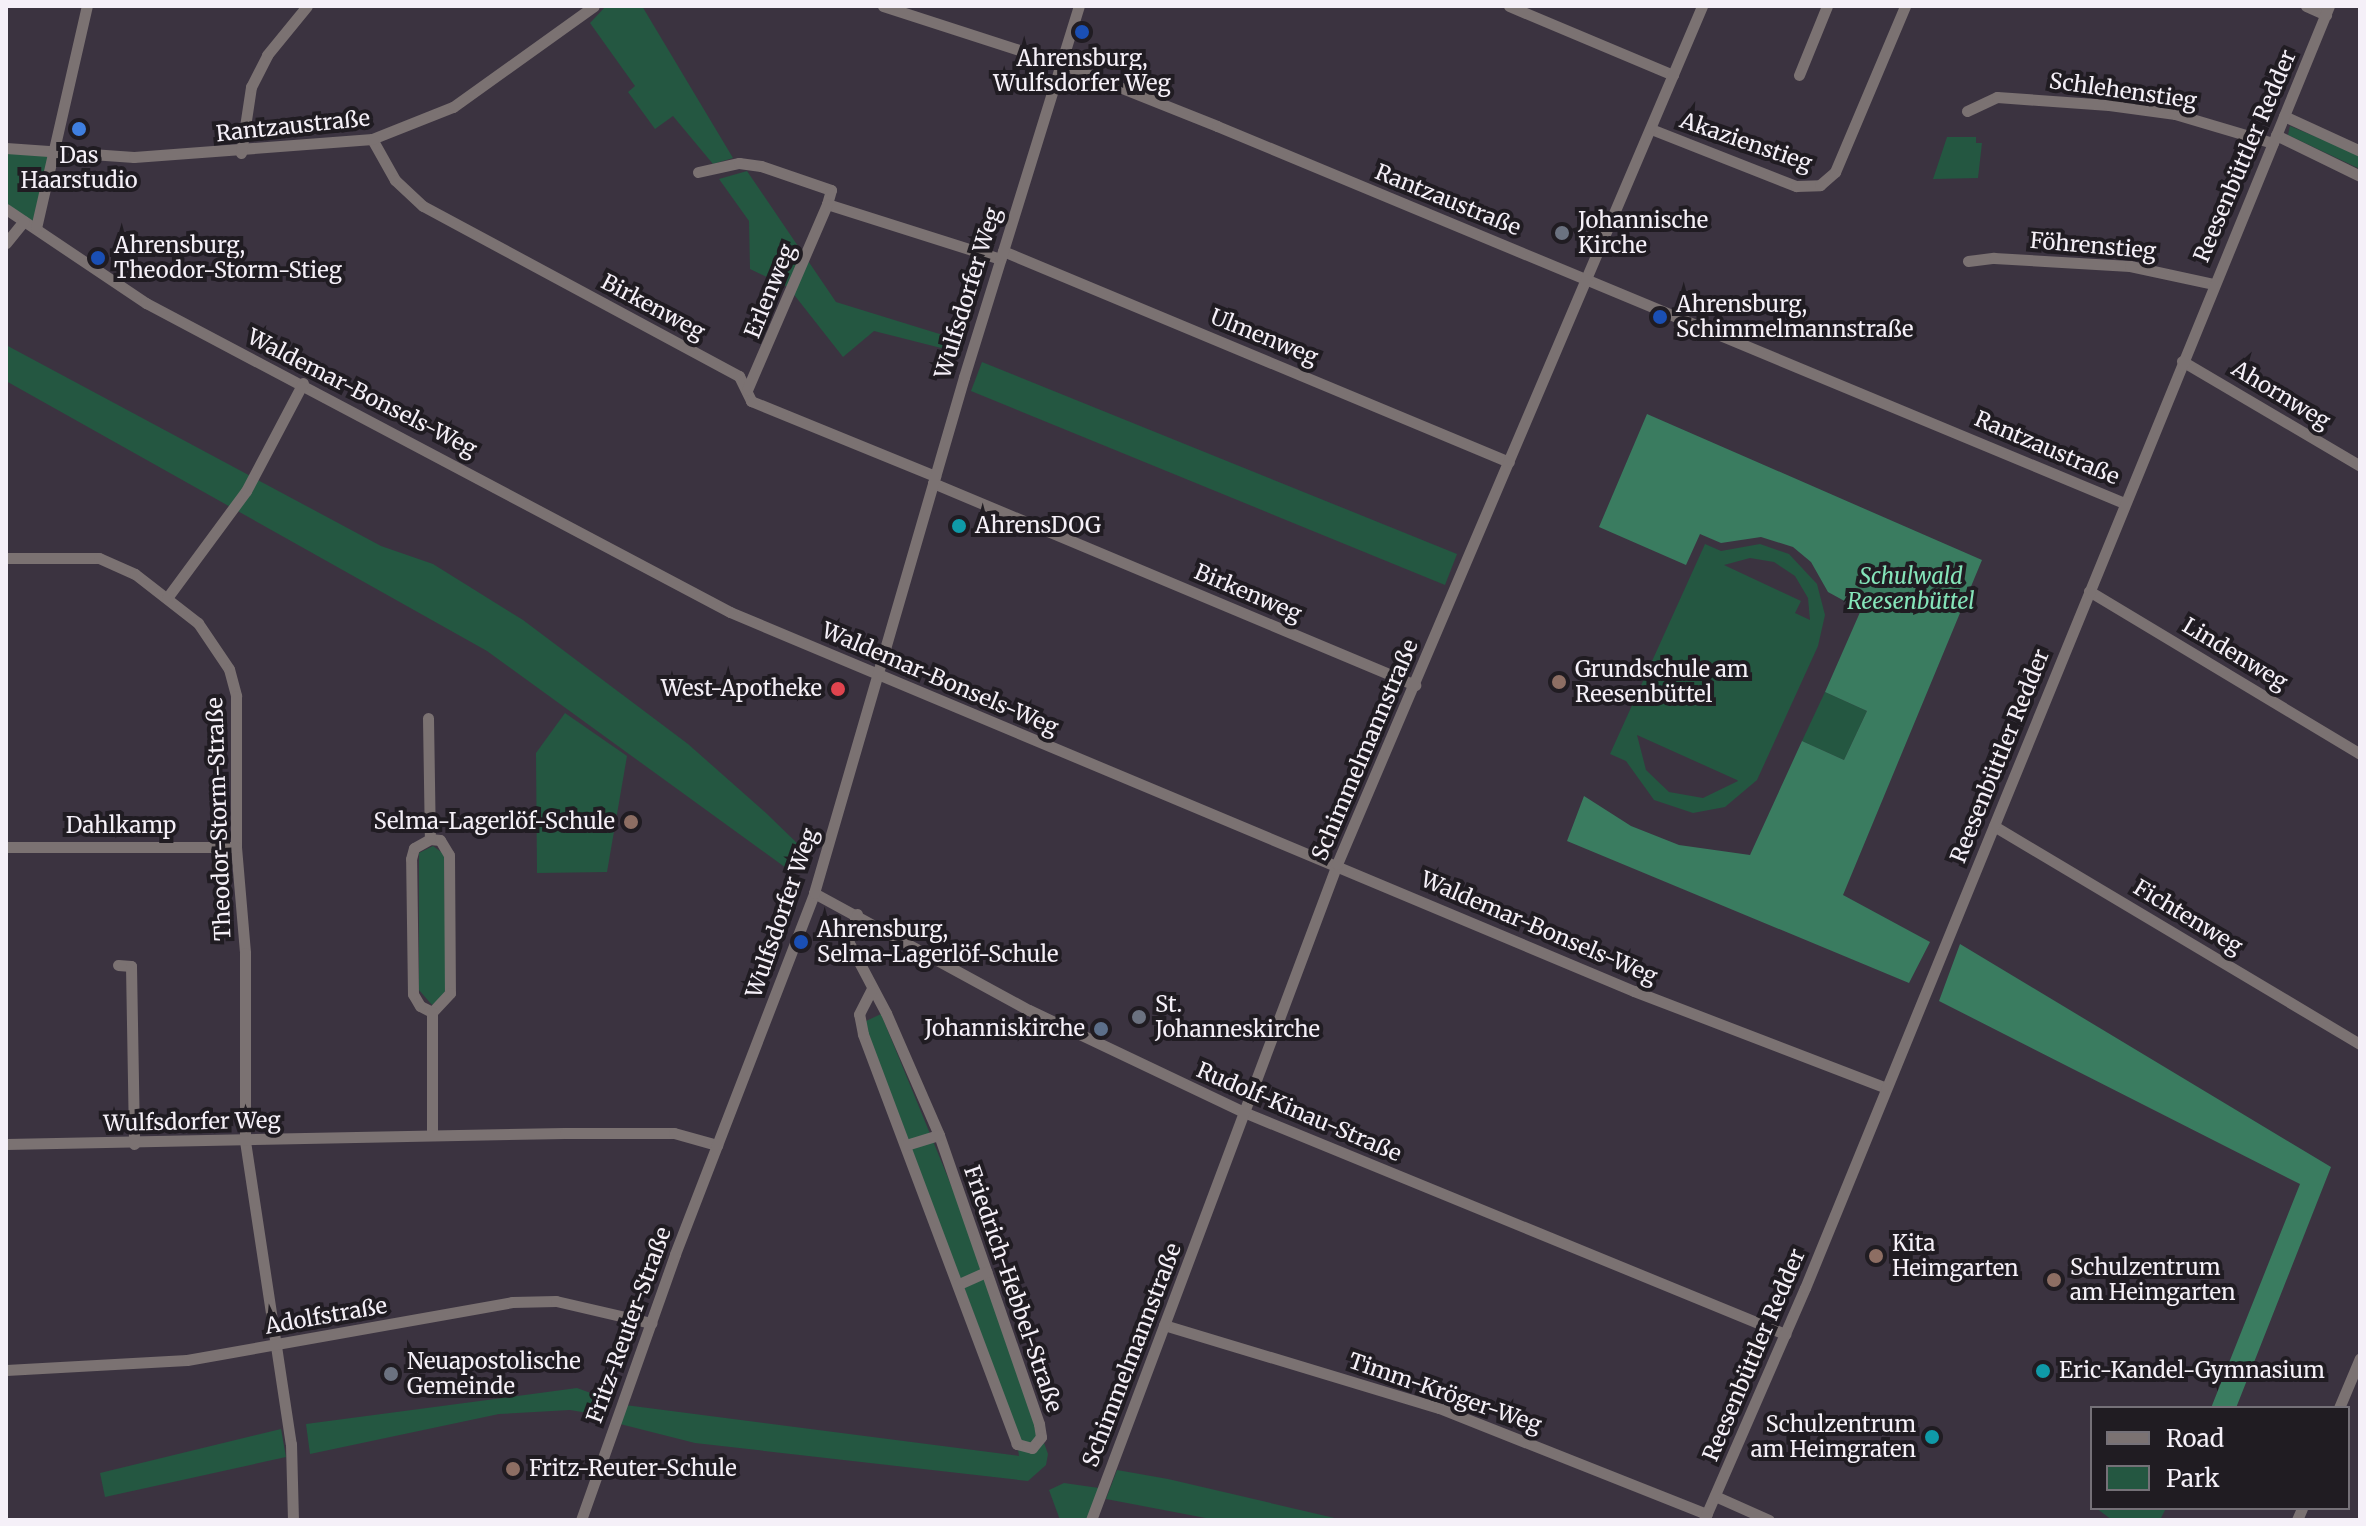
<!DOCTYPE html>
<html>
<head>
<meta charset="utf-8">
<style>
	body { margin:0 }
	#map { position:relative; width:2366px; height:1526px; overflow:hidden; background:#3b3340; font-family:Merriweather,serif }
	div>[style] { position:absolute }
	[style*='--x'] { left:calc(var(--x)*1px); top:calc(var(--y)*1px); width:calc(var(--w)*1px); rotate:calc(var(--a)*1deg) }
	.green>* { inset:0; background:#245741 }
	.forest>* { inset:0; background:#3a7c60 }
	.minor>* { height:11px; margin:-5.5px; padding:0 5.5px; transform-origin:5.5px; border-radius:5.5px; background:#7b7272 }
	.dots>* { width:22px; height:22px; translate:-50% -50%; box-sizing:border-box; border:4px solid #201c22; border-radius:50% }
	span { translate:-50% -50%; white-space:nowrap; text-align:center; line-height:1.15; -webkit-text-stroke:8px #201c22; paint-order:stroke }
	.poi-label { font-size:22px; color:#f5f0f8 }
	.left { translate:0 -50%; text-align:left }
	.right { translate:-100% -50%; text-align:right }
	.street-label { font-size:22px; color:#f5f0f8 }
	.park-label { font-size:22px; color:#85e5ba; font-style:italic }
	.frame { position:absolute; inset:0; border:8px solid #f5f0f8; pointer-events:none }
	.legend { position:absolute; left:2090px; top:1406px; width:260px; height:104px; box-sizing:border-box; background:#201c22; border:2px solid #757178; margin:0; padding:10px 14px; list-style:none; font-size:24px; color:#f5f0f8 }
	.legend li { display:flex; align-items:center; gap:16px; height:40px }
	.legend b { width:40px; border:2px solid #757178 }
</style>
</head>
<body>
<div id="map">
	<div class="green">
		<div style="clip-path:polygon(606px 6px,642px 6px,733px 158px,713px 164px,673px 116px,655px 129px,628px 92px,635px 86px,590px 23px)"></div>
		<div style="clip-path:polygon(2290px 126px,2360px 155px,2360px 169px,2288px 135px)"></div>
		<div style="clip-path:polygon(1947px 137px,1976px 137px,1976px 143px,1982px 143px,1978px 178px,1933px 179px)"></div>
		<div style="clip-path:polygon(6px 152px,49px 155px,33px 221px,6px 205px)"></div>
		<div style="clip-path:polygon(747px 171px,836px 302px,959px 340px,953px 351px,874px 331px,843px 357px,788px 287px,750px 269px,749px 221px,719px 179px)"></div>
		<div style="clip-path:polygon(6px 345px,381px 546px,433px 564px,523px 620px,688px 744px,766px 813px,799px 845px,793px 873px,487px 651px,6px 381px)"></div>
		<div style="clip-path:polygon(982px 362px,1457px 554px,1445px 585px,971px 391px)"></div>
		<div style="clip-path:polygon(evenodd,1705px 544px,1721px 551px,1760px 544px,1789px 554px,1817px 584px,1825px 615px,1818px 646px,1757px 780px,1725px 807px,1693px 813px,1654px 800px,1626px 761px,1610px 754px,1705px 544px,1750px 558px,1774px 562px,1795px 576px,1808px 598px,1810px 620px,1795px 613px,1801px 601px,1724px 565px,1750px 558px,1705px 544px,1637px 735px,1737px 780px,1738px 781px,1703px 798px,1669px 792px,1646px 770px,1637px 735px)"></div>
		<div style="clip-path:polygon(1825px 692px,1867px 711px,1844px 760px,1802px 741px)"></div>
		<div style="clip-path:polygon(565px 713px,627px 756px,607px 872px,537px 873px,536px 753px)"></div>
		<div style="clip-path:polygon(433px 846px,444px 854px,446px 985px,444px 996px,432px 1005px,419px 990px,419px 853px)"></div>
		<div style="clip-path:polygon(881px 1014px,960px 1207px,1048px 1454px,1046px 1465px,1028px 1481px,695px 1443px,620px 1424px,625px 1405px,1019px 1456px,1015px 1429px,974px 1314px,869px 1041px,864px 1022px)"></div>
		<div style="clip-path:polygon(577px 1388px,610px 1400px,606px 1416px,570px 1410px,499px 1414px,310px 1454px,306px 1424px)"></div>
		<div style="clip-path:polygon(281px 1429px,286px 1457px,105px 1497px,100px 1473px)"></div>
		<div style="clip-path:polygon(1117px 1470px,1168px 1479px,1343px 1520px,1216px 1520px,1106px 1499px)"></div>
		<div style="clip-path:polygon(1064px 1483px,1099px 1488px,1088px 1520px,1060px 1520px,1049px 1490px)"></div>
		<div style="clip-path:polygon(2096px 1508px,2166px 1508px,2160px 1520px,2112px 1520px)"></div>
	</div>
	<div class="forest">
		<div style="clip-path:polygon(1647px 414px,1982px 560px,1843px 895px,1930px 942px,1909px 983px,1567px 841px,1584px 796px,1631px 826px,1679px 845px,1750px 855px,1802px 741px,1844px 760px,1867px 711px,1825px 692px,1861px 610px,1828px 592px,1811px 562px,1793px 547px,1761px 537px,1721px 543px,1700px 534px,1686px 565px,1599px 527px)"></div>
		<div style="clip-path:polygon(1960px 944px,2331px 1167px,2236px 1408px,2211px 1408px,2300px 1184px,1939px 1001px)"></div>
	</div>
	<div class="minor">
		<div style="--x:883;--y:6;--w:185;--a:17.9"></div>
		<div style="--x:1059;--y:63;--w:170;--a:21.7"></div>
		<div style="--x:1217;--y:126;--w:982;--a:22.57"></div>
		<div style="--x:1509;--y:6;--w:178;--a:22.8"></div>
		<div style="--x:2306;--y:6;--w:22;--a:24"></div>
		<div style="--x:1799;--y:75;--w:74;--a:-67.9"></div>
		<div style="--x:1967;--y:111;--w:33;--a:-25"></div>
		<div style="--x:1997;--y:97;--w:112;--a:4.1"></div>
		<div style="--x:2109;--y:105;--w:67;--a:7.8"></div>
		<div style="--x:2175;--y:114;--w:102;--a:16.5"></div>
		<div style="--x:2284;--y:116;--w:84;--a:24.7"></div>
		<div style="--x:1651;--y:129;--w:156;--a:21.5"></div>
		<div style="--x:1796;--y:186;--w:24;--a:-2"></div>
		<div style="--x:1820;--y:185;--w:20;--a:-41"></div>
		<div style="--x:1835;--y:172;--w:180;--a:-67.1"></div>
		<div style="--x:2276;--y:135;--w:93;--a:26"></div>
		<div style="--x:372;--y:139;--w:47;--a:60.7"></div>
		<div style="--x:395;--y:180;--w:38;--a:43"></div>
		<div style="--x:423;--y:206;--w:359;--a:28.3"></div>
		<div style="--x:739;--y:376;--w:28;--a:64"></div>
		<div style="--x:751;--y:401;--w:199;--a:22.2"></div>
		<div style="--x:6;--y:148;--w:128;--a:4"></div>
		<div style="--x:134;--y:157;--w:239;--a:-4.3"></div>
		<div style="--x:372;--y:139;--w:87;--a:-21.6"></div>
		<div style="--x:453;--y:107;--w:173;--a:-35.6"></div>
		<div style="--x:241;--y:153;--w:67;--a:-81.4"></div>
		<div style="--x:251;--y:87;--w:36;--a:-63"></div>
		<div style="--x:267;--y:55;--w:63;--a:-50.8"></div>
		<div style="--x:698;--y:172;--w:42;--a:-12.4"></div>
		<div style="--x:739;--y:163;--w:22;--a:8"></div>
		<div style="--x:761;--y:166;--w:74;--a:18.9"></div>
		<div style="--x:831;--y:190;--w:15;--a:106"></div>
		<div style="--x:827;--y:204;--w:182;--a:17.6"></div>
		<div style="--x:6;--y:209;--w:169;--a:33.9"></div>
		<div style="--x:146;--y:303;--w:661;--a:27.88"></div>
		<div style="--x:730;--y:612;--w:980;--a:22.75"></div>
		<div style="--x:1634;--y:991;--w:268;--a:21"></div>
		<div style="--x:36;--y:228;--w:228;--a:-77.1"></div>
		<div style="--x:6;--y:243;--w:28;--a:-51"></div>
		<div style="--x:1003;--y:251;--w:548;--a:22.64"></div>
		<div style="--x:1968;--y:261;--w:26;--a:-7"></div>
		<div style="--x:1994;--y:258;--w:136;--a:3.4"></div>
		<div style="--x:2130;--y:266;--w:86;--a:12.1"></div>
		<div style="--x:2182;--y:361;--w:207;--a:30.5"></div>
		<div style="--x:747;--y:390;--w:202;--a:-66.7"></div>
		<div style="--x:933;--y:483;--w:523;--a:22.74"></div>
		<div style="--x:6;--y:558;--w:93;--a:0"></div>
		<div style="--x:99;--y:558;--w:39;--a:24"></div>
		<div style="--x:135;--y:574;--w:80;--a:37.9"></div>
		<div style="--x:198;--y:623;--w:55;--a:56"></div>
		<div style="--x:229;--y:669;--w:28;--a:75"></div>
		<div style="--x:236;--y:696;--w:151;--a:90"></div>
		<div style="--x:236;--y:847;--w:106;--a:85.1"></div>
		<div style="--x:245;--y:953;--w:188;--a:90"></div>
		<div style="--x:245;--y:1141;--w:306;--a:81.4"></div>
		<div style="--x:291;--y:1444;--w:76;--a:88.5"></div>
		<div style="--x:2089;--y:591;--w:316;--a:31"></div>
		<div style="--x:167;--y:598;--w:133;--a:-53.6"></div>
		<div style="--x:246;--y:491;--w:122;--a:-62.2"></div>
		<div style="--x:428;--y:718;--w:121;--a:89.1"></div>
		<div style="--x:1994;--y:826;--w:426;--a:30.8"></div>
		<div style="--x:430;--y:839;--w:10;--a:6"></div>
		<div style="--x:440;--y:840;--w:17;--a:59"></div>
		<div style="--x:449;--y:855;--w:138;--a:89.6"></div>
		<div style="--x:450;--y:993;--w:26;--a:133"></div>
		<div style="--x:432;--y:1012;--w:13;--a:-153"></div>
		<div style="--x:420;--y:1006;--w:14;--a:-120"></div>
		<div style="--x:413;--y:994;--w:135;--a:-90.8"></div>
		<div style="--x:411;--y:859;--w:11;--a:-75"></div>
		<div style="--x:414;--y:848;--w:18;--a:-29"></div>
		<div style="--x:6;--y:847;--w:230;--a:0"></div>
		<div style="--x:814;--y:893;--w:245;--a:28.6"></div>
		<div style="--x:1029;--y:1010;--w:240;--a:25.4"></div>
		<div style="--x:1246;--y:1113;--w:583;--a:22.29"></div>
		<div style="--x:857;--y:914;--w:28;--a:108"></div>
		<div style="--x:848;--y:941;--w:81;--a:62.2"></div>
		<div style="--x:886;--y:1013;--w:133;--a:66.5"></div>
		<div style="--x:939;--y:1135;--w:306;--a:70.9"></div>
		<div style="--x:1039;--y:1424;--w:13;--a:81"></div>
		<div style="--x:1041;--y:1437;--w:14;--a:129"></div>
		<div style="--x:1032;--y:1448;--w:16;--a:-165"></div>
		<div style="--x:1017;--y:1444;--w:438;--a:-110.6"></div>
		<div style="--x:863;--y:1034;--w:20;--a:-101"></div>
		<div style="--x:859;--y:1014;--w:27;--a:-63"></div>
		<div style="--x:118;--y:965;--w:13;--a:4"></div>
		<div style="--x:131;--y:966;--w:178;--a:89"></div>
		<div style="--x:432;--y:1135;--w:123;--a:-90"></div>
		<div style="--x:6;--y:1144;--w:559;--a:-1.13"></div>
		<div style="--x:565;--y:1133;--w:109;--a:0"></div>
		<div style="--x:674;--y:1133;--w:45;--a:15.6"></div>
		<div style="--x:906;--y:1145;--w:34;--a:-17"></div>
		<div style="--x:959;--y:1284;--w:30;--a:-24"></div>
		<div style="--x:1164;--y:1325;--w:287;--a:16.8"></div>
		<div style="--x:1439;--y:1408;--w:288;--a:21.6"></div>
		<div style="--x:6;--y:1370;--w:181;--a:-3.2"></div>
		<div style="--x:187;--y:1360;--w:330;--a:-10.1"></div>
		<div style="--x:512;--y:1302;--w:44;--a:-1.3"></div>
		<div style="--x:556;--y:1301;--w:98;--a:13"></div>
		<div style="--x:2339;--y:1408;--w:54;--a:-67.2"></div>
		<div style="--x:1715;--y:1496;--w:59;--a:24"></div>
		<div style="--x:581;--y:1520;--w:282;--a:-70.5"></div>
		<div style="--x:675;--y:1254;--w:387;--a:-68.9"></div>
		<div style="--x:814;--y:893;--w:537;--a:-73.79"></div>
		<div style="--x:964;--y:377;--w:388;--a:-72.8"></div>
		<div style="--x:1091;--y:1520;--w:701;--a:-69.44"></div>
		<div style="--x:1337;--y:864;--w:932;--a:-66.95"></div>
		<div style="--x:1704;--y:1520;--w:253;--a:-66.5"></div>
		<div style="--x:1805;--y:1288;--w:1385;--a:-67.77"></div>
		<div style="--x:2297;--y:1520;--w:13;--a:-67"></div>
	</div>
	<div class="dots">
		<div style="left:1082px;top:32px;background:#1a4fb4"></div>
		<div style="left:79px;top:129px;background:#3f7fe0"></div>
		<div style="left:1562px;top:233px;background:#6b7280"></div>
		<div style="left:98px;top:258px;background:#1a4fb4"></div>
		<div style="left:1660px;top:317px;background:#1a4fb4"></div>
		<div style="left:959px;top:526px;background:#0f9aa8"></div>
		<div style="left:1559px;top:682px;background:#8d6e63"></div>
		<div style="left:838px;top:689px;background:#e0444e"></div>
		<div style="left:631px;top:822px;background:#8d6e63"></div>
		<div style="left:801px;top:942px;background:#1a4fb4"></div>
		<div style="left:1139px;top:1017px;background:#6b7280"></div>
		<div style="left:1101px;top:1029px;background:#5c6f8a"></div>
		<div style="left:1876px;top:1256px;background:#8d6e63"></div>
		<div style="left:2054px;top:1280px;background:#8d6e63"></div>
		<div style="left:2043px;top:1371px;background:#0f9aa8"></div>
		<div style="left:391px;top:1374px;background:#6b7280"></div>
		<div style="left:1932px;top:1437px;background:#0f9aa8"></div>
		<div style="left:513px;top:1469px;background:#8d6e63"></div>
	</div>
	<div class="poi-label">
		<span style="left:1082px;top:71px">Ahrensburg,<br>Wulfsdorfer Weg</span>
		<span style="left:79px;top:168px">Das<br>Haarstudio</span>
		<span class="left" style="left:1578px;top:233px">Johannische<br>Kirche</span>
		<span class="left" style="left:114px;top:258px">Ahrensburg,<br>Theodor-Storm-Stieg</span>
		<span class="left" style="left:1676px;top:317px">Ahrensburg,<br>Schimmelmannstraße</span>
		<span class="left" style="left:975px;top:526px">AhrensDOG</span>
		<span class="left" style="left:1575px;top:682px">Grundschule am<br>Reesenbüttel</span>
		<span class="right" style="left:822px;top:689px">West-Apotheke</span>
		<span class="right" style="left:615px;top:822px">Selma-Lagerlöf-Schule</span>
		<span class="left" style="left:817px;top:942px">Ahrensburg,<br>Selma-Lagerlöf-Schule</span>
		<span class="left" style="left:1155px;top:1017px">St.<br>Johanneskirche</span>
		<span class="right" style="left:1085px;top:1029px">Johanniskirche</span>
		<span class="left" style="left:1892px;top:1256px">Kita<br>Heimgarten</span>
		<span class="left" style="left:2070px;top:1280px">Schulzentrum<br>am Heimgarten</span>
		<span class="left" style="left:407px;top:1374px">Neuapostolische<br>Gemeinde</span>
		<span class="left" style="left:2059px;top:1371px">Eric-Kandel-Gymnasium</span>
		<span class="right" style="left:1916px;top:1437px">Schulzentrum<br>am Heimgraten</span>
		<span class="left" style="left:529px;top:1469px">Fritz-Reuter-Schule</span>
	</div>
	<div class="street-label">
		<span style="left:2123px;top:91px;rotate:8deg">Schlehenstieg</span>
		<span style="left:293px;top:126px;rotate:-6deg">Rantzaustraße</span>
		<span style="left:1746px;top:142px;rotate:19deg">Akazienstieg</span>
		<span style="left:2245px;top:156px;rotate:-67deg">Reesenbüttler Redder</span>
		<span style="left:1448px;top:200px;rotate:22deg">Rantzaustraße</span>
		<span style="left:2093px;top:246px;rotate:5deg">Föhrenstieg</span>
		<span style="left:770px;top:291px;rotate:-68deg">Erlenweg</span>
		<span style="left:968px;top:293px;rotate:-73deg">Wulfsdorfer Weg</span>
		<span style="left:653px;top:307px;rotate:28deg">Birkenweg</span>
		<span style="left:1264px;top:337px;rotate:22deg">Ulmenweg</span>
		<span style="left:362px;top:393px;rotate:27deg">Waldemar-Bonsels-Weg</span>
		<span style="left:2281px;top:395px;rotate:31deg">Ahornweg</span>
		<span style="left:2047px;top:448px;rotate:23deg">Rantzaustraße</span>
		<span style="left:1248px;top:593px;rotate:23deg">Birkenweg</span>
		<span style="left:2235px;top:654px;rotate:31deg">Lindenweg</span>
		<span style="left:940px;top:679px;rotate:23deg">Waldemar-Bonsels-Weg</span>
		<span style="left:1365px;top:750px;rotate:-67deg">Schimmelmannstraße</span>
		<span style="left:2000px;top:756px;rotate:-68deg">Reesenbüttler Redder</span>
		<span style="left:219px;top:819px;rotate:-92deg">Theodor-Storm-Straße</span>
		<span style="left:121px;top:826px">Dahlkamp</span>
		<span style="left:782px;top:913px;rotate:-71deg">Wulfsdorfer Weg</span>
		<span style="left:2188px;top:917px;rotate:31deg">Fichtenweg</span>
		<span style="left:1539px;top:928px;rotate:23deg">Waldemar-Bonsels-Weg</span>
		<span style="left:1299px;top:1112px;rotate:23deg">Rudolf-Kinau-Straße</span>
		<span style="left:192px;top:1122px;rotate:-1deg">Wulfsdorfer Weg</span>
		<span style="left:1013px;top:1289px;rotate:71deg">Friedrich-Hebbel-Straße</span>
		<span style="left:326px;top:1316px;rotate:-10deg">Adolfstraße</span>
		<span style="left:629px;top:1325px;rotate:-70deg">Fritz-Reuter-Straße</span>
		<span style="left:1132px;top:1355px;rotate:-69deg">Schimmelmannstraße</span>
		<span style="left:1754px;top:1355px;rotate:-67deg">Reesenbüttler Redder</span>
		<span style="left:1445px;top:1393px;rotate:19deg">Timm-Kröger-Weg</span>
	</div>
	<div class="park-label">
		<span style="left:1911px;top:589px">Schulwald<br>Reesenbüttel</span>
	</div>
	<div class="frame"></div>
	<ul class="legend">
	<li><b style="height:10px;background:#7b7272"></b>Road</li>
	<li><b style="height:22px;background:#245741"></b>Park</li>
	</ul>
</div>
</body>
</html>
